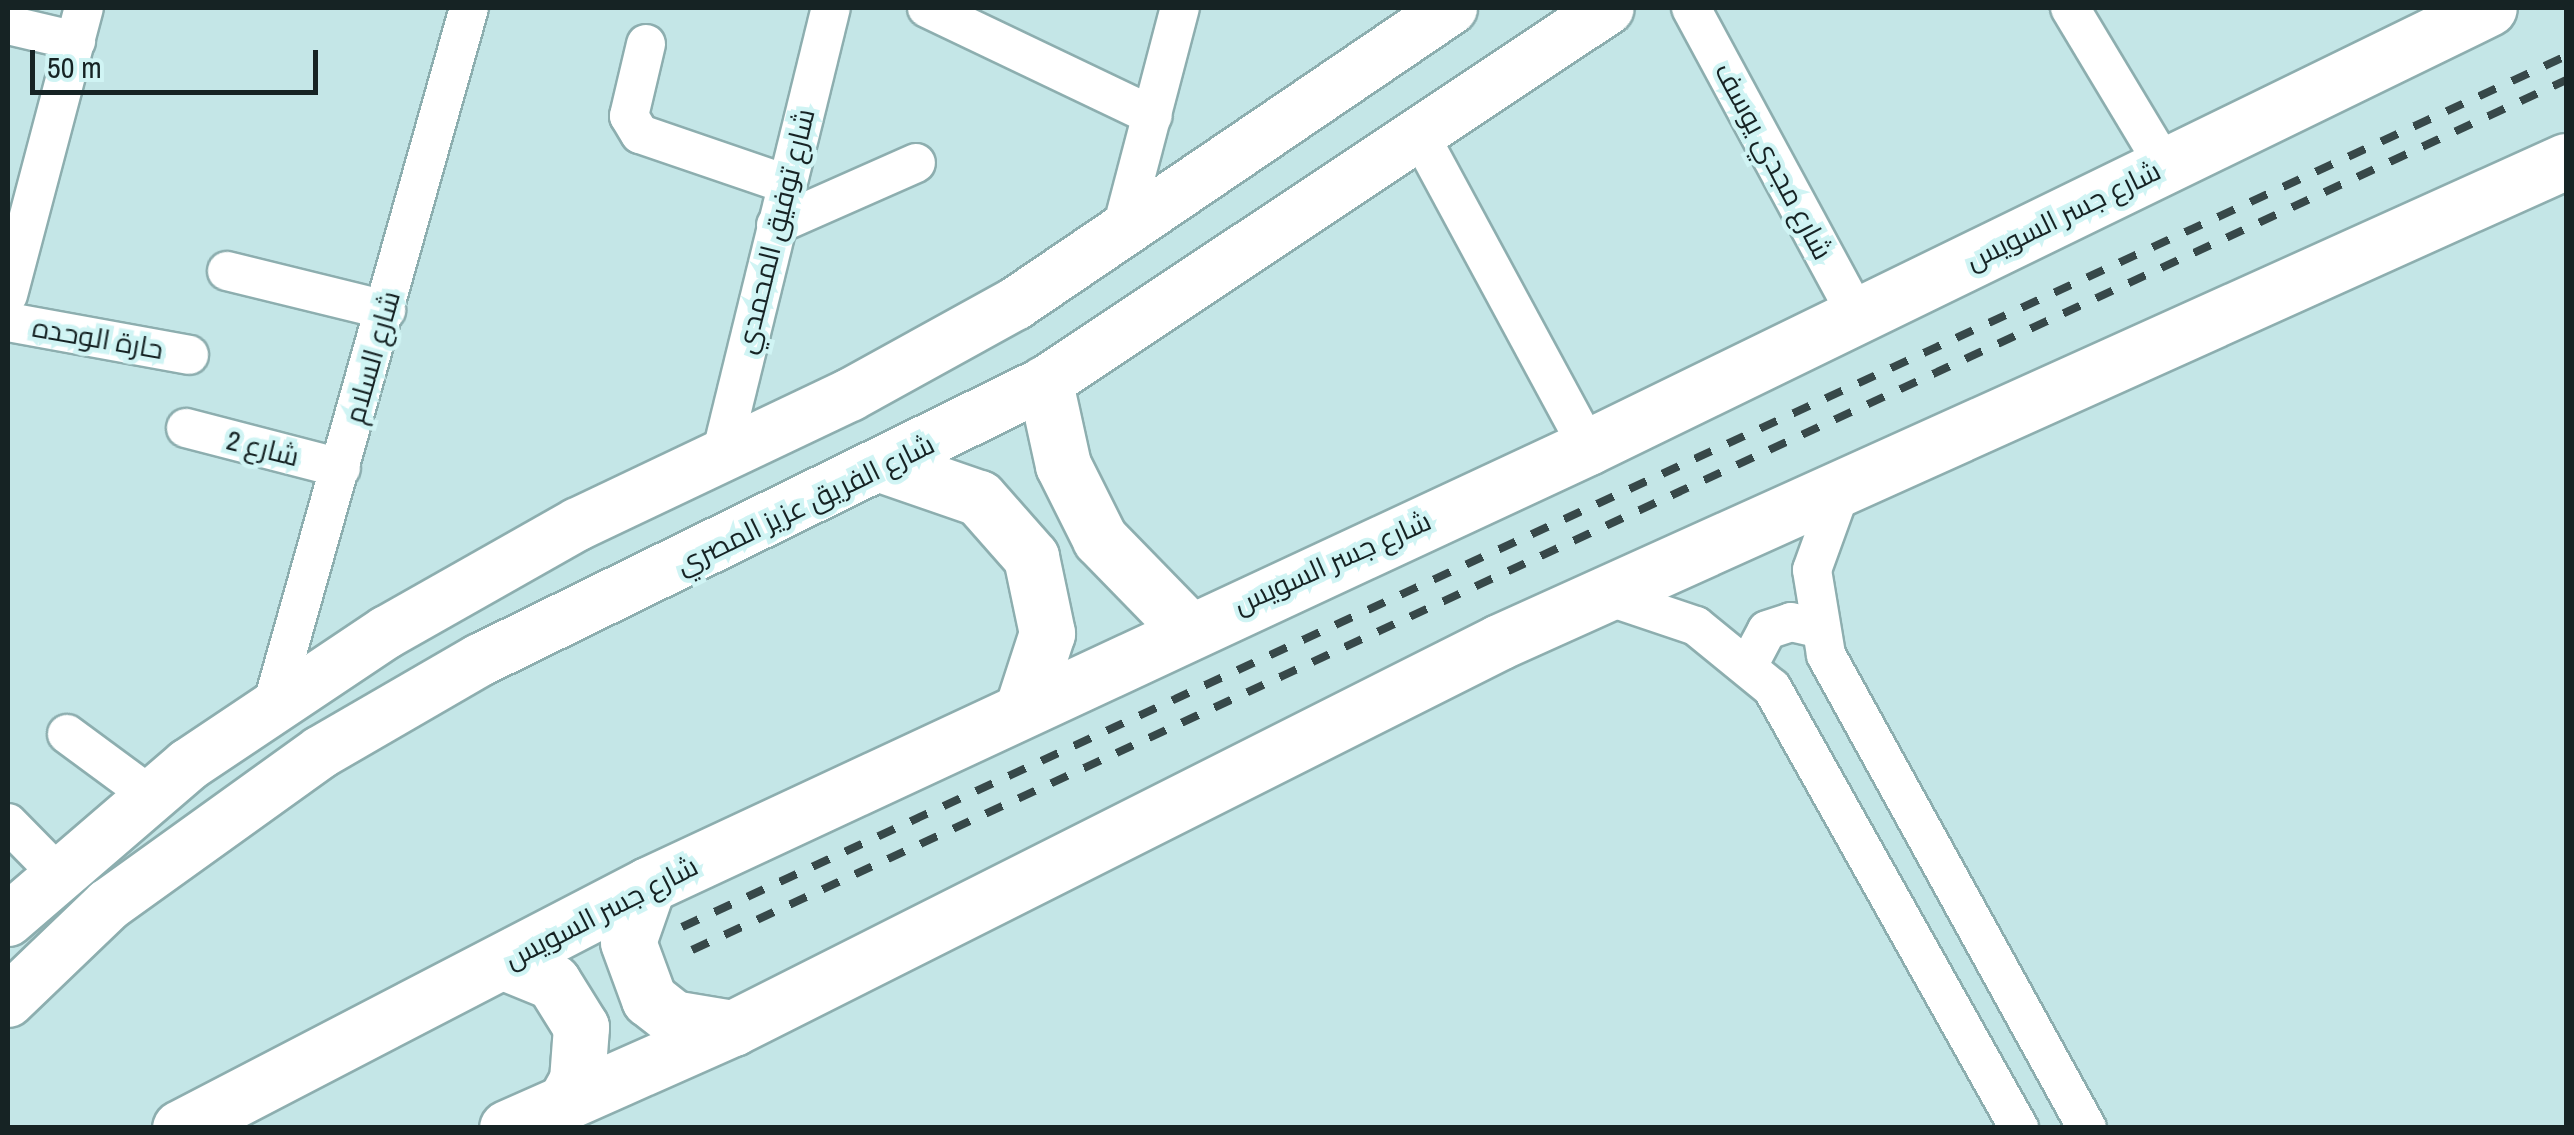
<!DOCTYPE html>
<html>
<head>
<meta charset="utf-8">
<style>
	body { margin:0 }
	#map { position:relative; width:2574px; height:1135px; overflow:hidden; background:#c4e6e7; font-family:"Archivo Narrow",Cairo,sans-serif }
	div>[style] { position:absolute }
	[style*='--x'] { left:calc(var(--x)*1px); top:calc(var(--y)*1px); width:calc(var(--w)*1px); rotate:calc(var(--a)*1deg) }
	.roads { filter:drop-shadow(2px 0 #8daeaf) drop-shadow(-2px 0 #8daeaf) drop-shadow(0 2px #8daeaf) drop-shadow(0 -2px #8daeaf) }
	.street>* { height:38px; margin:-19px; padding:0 19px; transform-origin:19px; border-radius:19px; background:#fff }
	.secondary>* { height:52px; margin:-26px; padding:0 26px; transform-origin:26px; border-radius:26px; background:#fff }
	.primary>* { height:55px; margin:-27.5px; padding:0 27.5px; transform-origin:27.5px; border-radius:27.5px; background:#fff }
	.rail>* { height:8px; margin-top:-4px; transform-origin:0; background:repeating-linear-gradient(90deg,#374849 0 18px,transparent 0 36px) }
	span { translate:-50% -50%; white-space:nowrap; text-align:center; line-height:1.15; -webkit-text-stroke:9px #d0f4f4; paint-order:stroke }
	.street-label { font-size:28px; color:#162324 }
	.frame { position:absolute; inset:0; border:10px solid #162324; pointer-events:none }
	.scale { position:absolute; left:30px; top:50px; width:288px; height:45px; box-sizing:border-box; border:5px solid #162324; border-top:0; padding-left:12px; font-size:30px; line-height:35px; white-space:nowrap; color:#162324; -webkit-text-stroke:8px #d0f4f4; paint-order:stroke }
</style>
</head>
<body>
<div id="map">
	<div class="roads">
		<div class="street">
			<div style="--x:927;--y:8;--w:250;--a:25.5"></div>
			<div style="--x:1691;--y:8;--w:349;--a:61.6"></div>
			<div style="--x:2070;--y:8;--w:184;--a:59"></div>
			<div style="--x:8;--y:25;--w:70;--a:13.2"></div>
			<div style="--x:646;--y:44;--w:74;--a:103.3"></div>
			<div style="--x:629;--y:116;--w:21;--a:59"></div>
			<div style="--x:640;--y:134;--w:154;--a:18.9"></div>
			<div style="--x:1419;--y:134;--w:356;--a:61.6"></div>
			<div style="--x:776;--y:225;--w:153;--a:-23.9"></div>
			<div style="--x:1120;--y:236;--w:236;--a:-75.3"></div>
			<div style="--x:227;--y:271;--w:164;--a:13.8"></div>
			<div style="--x:8;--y:295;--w:297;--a:-75.2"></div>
			<div style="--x:8;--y:322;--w:184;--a:10.3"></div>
			<div style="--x:186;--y:428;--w:160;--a:14.5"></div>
			<div style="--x:721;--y:455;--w:460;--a:-76.2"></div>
			<div style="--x:1842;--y:487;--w:88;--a:109.9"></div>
			<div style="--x:1812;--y:570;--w:86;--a:80.6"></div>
			<div style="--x:1826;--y:655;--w:540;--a:61.11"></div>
			<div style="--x:1607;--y:596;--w:94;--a:18.6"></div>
			<div style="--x:1696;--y:626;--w:98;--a:39.2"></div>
			<div style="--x:1772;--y:688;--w:505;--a:60.69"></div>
			<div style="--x:1749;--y:664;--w:38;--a:-62"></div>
			<div style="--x:1767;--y:630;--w:25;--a:-18"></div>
			<div style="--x:1791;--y:622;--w:27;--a:13"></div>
			<div style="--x:272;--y:706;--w:725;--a:-74.24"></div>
			<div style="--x:67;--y:734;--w:104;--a:36.4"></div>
			<div style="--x:8;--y:823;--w:74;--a:45.5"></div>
		</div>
		<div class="secondary">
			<div style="--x:8;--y:920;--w:238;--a:-40.7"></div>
			<div style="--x:188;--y:765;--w:239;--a:-33.8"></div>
			<div style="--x:387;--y:632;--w:219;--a:-29.5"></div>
			<div style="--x:578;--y:524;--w:301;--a:-25.4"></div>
			<div style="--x:850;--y:395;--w:188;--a:-28.9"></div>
			<div style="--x:1015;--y:304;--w:527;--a:-34.17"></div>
			<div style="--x:8;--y:1001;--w:139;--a:-43.8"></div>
			<div style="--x:108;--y:905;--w:262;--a:-35.7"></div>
			<div style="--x:321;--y:752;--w:184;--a:-30.1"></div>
			<div style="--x:480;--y:660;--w:629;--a:-26.12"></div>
			<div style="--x:1045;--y:383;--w:676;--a:-33.67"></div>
		</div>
		<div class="primary">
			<div style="--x:1045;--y:383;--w:84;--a:77.6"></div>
			<div style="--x:1063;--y:465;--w:83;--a:63.4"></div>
			<div style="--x:1100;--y:539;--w:124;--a:45.7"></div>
			<div style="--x:886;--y:466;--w:98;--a:19"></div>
			<div style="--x:979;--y:498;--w:79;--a:48.6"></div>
			<div style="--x:1031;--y:557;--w:78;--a:78.1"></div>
			<div style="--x:1047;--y:633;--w:78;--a:108"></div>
			<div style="--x:648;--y:885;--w:60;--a:109.3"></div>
			<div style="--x:628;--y:942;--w:61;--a:69.8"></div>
			<div style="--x:649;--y:999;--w:31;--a:38"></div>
			<div style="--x:673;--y:1018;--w:61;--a:9.5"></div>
			<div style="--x:504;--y:962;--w:53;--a:22.2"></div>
			<div style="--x:553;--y:982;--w:53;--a:58.1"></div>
			<div style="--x:581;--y:1027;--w:53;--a:94.3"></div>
			<div style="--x:577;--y:1080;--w:26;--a:119"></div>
			<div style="--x:180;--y:1128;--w:527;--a:-27.44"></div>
			<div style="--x:648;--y:885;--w:1037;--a:-24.98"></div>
			<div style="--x:1588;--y:447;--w:1002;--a:-25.98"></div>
			<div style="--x:507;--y:1128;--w:247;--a:-23.9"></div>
			<div style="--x:733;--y:1028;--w:858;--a:-26.74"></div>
			<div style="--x:1499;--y:642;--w:1170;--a:-24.27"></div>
		</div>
	</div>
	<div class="rail">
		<div style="--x:682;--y:927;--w:2076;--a:-24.81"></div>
		<div style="--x:692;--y:950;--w:2066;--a:-24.9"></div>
	</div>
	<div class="street-label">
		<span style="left:1774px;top:161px;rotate:62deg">شارع مجدي يوسف</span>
		<span style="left:2063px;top:215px;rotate:-26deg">شارع جسر السويس</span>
		<span style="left:775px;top:231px;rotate:-76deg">شارع توفيق المحمدي</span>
		<span style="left:98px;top:338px;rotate:10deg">حارة الوحده</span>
		<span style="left:372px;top:357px;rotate:-74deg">شارع السلام</span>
		<span style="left:263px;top:448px;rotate:14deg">شارع 2</span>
		<span style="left:805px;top:504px;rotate:-26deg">شارع الفريق عزيز المصري</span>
		<span style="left:1332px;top:562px;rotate:-24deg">شارع جسر السويس</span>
		<span style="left:601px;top:912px;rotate:-27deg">شارع جسر السويس</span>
	</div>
	<div class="frame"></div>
	<div class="scale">50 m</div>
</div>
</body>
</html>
